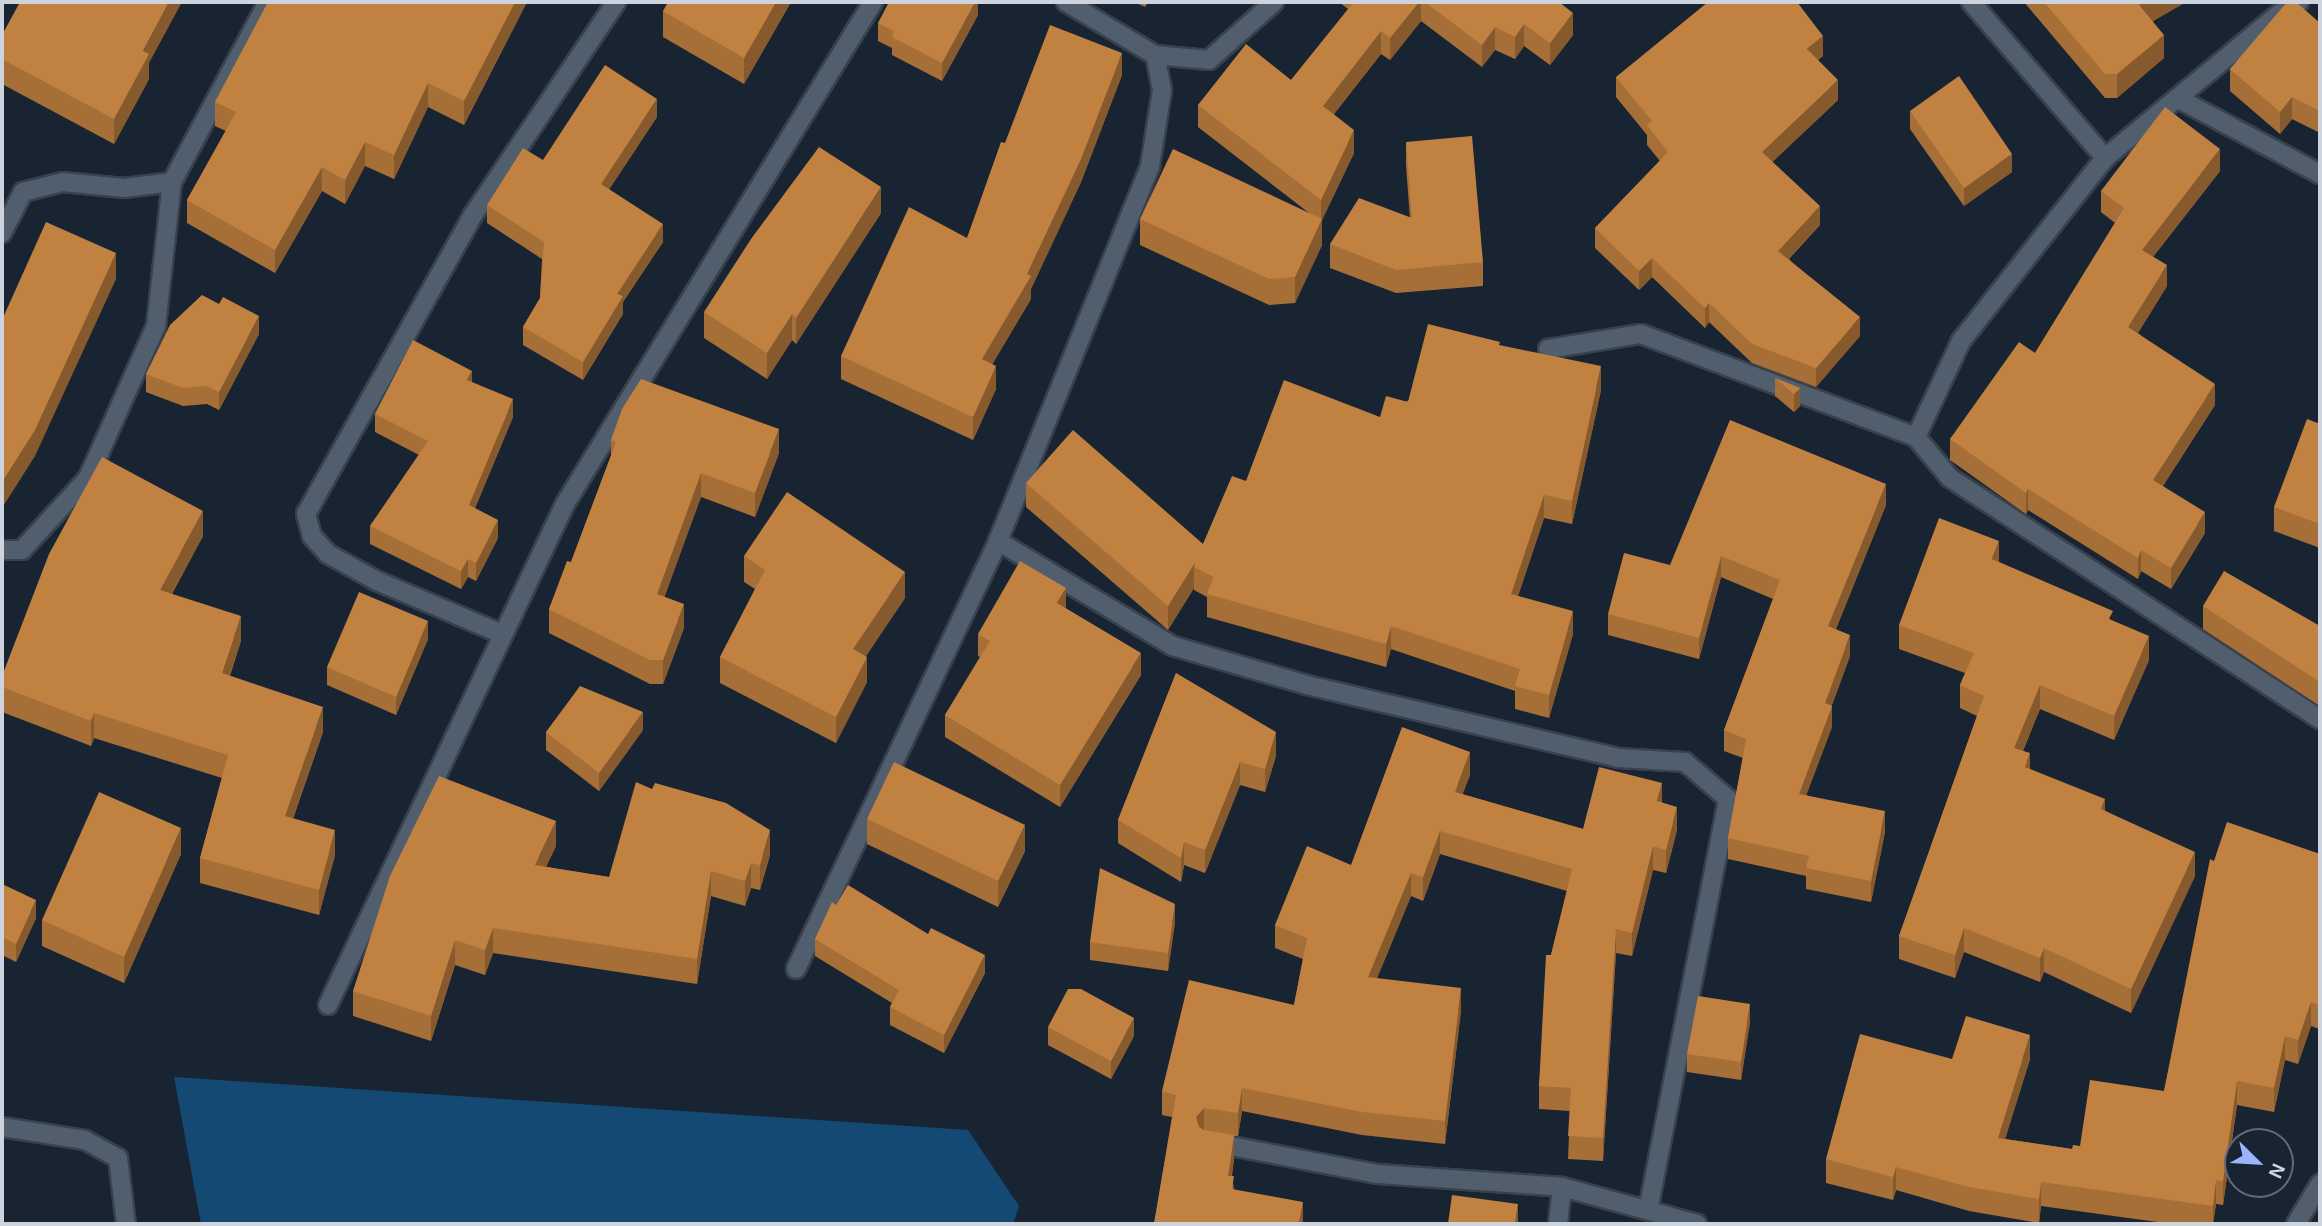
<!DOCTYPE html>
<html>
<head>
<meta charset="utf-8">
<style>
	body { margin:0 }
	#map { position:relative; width:2322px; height:1226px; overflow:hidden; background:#192432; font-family:Helvetica,sans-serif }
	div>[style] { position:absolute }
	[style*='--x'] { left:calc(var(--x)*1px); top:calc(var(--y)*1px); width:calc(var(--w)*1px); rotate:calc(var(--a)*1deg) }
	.water>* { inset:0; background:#144973 }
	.roads { filter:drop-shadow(2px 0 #38414c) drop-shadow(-2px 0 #38414c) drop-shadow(0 2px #38414c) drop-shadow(0 -2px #38414c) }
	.street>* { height:18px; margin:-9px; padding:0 9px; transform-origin:9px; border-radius:9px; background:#515e6e }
	.wall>* { inset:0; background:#a66f38 }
	.shaded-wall>* { inset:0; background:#875a2e }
	.building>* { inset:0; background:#c18141 }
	span { translate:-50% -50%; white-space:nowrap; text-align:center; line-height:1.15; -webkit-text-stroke:7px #192432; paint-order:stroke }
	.frame { position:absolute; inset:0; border:4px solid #cdd4dd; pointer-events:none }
	.north { position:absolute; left:2224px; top:1128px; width:70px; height:70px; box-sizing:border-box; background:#192432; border:2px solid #616a76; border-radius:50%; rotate:114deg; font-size:19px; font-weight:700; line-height:28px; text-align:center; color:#cdd4dd }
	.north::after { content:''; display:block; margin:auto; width:24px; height:32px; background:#9ab5fd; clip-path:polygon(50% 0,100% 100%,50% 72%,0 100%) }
</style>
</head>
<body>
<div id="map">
	<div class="water">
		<div style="clip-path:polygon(174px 1077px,968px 1130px,1019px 1206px,1013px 1224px,201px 1224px)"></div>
	</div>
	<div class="roads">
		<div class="street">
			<div style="--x:1066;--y:2;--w:104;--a:30.8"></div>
			<div style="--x:1155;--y:55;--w:54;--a:5.3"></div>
			<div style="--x:1209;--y:60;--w:87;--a:-41.7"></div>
			<div style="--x:1971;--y:2;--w:206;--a:49.3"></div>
			<div style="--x:2299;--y:2;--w:23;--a:149"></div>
			<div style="--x:2279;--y:14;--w:226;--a:140.4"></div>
			<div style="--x:2105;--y:158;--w:233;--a:128.2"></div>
			<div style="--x:1961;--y:341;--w:106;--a:115.1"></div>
			<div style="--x:1916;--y:437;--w:53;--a:50.3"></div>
			<div style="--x:1950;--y:478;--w:442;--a:33.1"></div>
			<div style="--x:2177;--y:98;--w:162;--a:28"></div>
			<div style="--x:2;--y:233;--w:46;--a:-62.9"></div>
			<div style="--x:23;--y:192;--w:41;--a:-14"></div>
			<div style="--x:63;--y:182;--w:61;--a:5.6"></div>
			<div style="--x:124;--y:188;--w:48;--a:-7.1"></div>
			<div style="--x:172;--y:182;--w:204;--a:-61.9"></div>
			<div style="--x:1548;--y:349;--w:94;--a:-9.2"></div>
			<div style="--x:1641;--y:334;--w:294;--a:20.5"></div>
			<div style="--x:998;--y:541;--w:204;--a:31"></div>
			<div style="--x:1173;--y:646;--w:140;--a:16.2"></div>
			<div style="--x:1307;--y:685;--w:319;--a:13.2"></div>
			<div style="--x:1618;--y:758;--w:67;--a:3.4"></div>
			<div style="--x:1685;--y:762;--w:57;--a:40.7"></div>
			<div style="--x:1728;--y:799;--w:419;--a:101"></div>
			<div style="--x:2;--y:550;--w:20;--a:0"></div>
			<div style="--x:22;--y:550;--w:98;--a:-47.5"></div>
			<div style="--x:88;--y:478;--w:167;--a:-65.9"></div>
			<div style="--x:156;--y:326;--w:145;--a:-83.7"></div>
			<div style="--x:502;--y:634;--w:136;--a:-157"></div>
			<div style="--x:377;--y:581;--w:56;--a:-151.1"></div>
			<div style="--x:328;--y:554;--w:24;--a:-132"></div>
			<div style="--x:312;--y:536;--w:23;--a:-105"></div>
			<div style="--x:306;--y:514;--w:342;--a:-60.8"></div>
			<div style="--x:473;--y:215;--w:257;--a:-56.1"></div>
			<div style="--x:796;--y:969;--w:473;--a:-64.7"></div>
			<div style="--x:998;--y:541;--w:405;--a:-67.9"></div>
			<div style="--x:1150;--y:166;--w:77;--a:-81"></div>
			<div style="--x:1162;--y:90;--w:36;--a:-101"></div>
			<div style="--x:328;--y:1005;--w:554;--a:-64.68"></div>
			<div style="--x:565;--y:504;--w:589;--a:-58.47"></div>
			<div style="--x:2;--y:1127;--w:84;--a:8.9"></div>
			<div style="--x:85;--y:1140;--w:38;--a:29"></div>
			<div style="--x:118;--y:1158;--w:66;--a:83.1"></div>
			<div style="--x:1210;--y:1142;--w:171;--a:10.8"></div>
			<div style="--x:1378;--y:1174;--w:184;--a:4"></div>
			<div style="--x:1562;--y:1187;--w:140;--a:15.3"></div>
			<div style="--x:1558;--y:1224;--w:37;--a:-84"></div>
			<div style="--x:2296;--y:1224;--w:47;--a:-59"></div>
		</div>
	</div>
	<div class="wall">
		<div style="clip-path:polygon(268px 2px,527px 2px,464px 125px,428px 107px,394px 179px,365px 166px,345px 204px,322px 191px,275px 273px,187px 223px,187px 200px,226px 131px,215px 126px,215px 102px)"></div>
		<div style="clip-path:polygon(791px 2px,744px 84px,663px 37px,663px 11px)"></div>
		<div style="clip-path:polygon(978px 2px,978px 15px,942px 81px,892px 55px,892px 48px,878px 41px,878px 23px)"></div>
		<div style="clip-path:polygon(1134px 2px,1148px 2px,1145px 7px)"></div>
		<div style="clip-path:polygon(1339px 2px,1559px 2px,1573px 35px,1550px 65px,1524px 46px,1515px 59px,1495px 50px,1482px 67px,1421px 21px,1390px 60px,1381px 54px,1334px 114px,1354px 153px,1322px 220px,1322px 245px,1295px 303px,1269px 305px,1140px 245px,1140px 219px,1309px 213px,1198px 127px,1198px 105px,1291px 80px,1348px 9px)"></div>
		<div style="clip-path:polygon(2024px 2px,2186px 2px,2153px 21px,2164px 58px,2117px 98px,2105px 98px)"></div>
		<div style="clip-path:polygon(2320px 23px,2320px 133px,2292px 119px,2280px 134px,2230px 91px,2230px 69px)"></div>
		<div style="clip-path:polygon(2px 35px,149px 63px,149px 79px,114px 144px,2px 84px)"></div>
		<div style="clip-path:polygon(1823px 56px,1818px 60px,1838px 100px,1772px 162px,1820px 225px,1789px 259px,1860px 336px,1816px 387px,1752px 363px,1709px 322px,1705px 328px,1652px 277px,1639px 290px,1595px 248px,1595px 228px,1660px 161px,1647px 145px,1647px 135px,1616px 97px,1616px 77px)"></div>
		<div style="clip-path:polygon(1122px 75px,1081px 182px,1031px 289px,1031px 299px,992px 364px,996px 389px,973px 440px,841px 379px,841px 356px,967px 238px,1005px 143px)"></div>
		<div style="clip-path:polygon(1910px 111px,2012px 172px,1964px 206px,1910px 129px)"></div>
		<div style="clip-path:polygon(657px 117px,609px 189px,663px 242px,623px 302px,623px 314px,583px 380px,523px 345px,523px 327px,540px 298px,542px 259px,487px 223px,487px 205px,543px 160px)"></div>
		<div style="clip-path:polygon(1406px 142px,1483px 262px,1483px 286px,1396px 293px,1330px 268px,1330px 244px,1410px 218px,1406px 166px)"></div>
		<div style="clip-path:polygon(2220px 171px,2153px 257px,2167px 286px,2138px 333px,2215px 405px,2163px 486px,2205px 533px,2171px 589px,2141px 571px,2138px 579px,2028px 510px,2026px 514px,1950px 460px,1950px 439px,2035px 353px,2115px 223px,2101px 212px,2101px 191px)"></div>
		<div style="clip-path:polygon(881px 213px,796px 344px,792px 340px,767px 379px,704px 338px,704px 312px)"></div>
		<div style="clip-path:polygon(259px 334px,219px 410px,207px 404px,183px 406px,146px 392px,146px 374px)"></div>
		<div style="clip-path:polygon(1500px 346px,1601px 390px,1572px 524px,1544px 518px,1518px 596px,1573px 634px,1549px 718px,1515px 709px,1515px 691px,1391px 649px,1386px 667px,1207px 617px,1207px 597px,1194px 590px,1194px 588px,1168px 630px,1026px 507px,1026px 483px,1203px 544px,1246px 481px,1380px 417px)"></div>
		<div style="clip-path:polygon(1775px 378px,1800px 388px,1800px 406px,1794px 412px,1775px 396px)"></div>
		<div style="clip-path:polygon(472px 382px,513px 417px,475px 508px,498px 538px,476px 581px,468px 577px,461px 589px,370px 544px,370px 526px,419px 455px,375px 432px,375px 414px)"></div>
		<div style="clip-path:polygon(2320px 424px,2320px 548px,2274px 531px,2274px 507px)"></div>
		<div style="clip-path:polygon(611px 440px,779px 453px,755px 517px,701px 497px,664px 596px,684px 628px,663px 684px,650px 684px,549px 633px,549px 609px,571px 562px,611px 456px)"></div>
		<div style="clip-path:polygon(1886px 505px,1836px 629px,1850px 656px,1832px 705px,1832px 727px,1806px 795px,1885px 832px,1871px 902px,1806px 889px,1806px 876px,1728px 859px,1728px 838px,1743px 758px,1724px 751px,1724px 730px,1773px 599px,1721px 577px,1699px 659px,1608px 635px,1608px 614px,1670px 565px)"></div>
		<div style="clip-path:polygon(203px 536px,172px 594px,241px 641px,230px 676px,323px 732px,293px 819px,335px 855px,319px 915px,200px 883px,200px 858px,222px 778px,94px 738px,91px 746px,2px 712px,2px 676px)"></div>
		<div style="clip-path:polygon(744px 556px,905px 598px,866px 656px,867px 682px,836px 743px,720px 683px,720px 657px,755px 589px,744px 582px)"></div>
		<div style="clip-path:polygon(1999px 562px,2113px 621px,2149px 660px,2114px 740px,2040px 709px,2023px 751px,2030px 769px,2105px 811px,2195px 876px,2131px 1013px,2044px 972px,2040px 982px,1964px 952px,1955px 978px,1899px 959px,1899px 936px,1977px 716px,1960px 708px,1960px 685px,1965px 673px,1899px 649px,1899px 625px)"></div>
		<div style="clip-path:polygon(2203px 606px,2320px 626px,2320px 706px,2203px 629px)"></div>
		<div style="clip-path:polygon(1066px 609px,1141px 675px,1060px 807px,945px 737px,945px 715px,980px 657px,978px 656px,978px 634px)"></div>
		<div style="clip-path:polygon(428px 639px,396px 715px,327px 685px,327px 667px)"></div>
		<div style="clip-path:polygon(1176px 673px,1276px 756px,1265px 792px,1240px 785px,1205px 873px,1184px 865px,1181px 882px,1118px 843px,1118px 820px)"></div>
		<div style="clip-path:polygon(643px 730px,599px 791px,546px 750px,546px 732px)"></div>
		<div style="clip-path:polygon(1470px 775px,1462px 794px,1583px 829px,1662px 802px,1677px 830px,1666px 873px,1653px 870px,1632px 956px,1616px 953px,1603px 1161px,1568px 1159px,1570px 1111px,1539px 1109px,1539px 1086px,1551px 955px,1567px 891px,1440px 854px,1423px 901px,1411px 896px,1377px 978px,1461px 1011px,1445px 1144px,1362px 1135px,1242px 1111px,1238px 1136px,1234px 1136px,1234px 1159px,1232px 1176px,1234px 1190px,1303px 1224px,1154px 1224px,1172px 1117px,1162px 1115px,1162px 1091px,1294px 1005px,1303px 959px,1275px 948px,1275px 925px,1351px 865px)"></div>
		<div style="clip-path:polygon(867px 819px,1025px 851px,998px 907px,867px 844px)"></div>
		<div style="clip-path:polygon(556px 846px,546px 867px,609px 877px,770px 855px,760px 890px,751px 888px,745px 906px,711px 896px,697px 984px,493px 953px,485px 975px,455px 965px,431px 1041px,353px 1016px,353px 991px)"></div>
		<div style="clip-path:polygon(181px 854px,124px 983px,42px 946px,42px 920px)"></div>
		<div style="clip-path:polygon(2320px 854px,2320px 1024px,2319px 1029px,2311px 1026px,2298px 1064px,2285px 1060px,2274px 1112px,2237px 1105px,2223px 1205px,2216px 1204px,2213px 1224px,2172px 1224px,2041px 1206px,2039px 1223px,1969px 1211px,1896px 1190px,1893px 1200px,1826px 1183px,1826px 1159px,1952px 1059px,2030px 1059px,2005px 1139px,2072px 1149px,2080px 1146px,2164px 1091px,2214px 861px)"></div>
		<div style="clip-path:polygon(2px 884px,36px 918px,16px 962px,2px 955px)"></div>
		<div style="clip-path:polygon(836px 905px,985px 973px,944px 1053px,890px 1025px,890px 1007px,892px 1003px,815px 956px,815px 939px)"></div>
		<div style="clip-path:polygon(1175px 922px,1168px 971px,1090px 960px,1090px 942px)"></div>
		<div style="clip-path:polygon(1750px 1022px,1741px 1080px,1687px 1072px,1687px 1054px)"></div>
		<div style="clip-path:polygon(1048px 1027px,1134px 1036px,1111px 1079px,1048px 1045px)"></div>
	</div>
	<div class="shaded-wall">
		<div style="clip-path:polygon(169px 2px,182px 2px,149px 63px,149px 79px,114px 144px,114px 119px,143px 51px)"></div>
		<div style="clip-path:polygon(515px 2px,527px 2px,464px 125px,464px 101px)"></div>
		<div style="clip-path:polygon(776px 2px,791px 2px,744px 84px,744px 58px)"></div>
		<div style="clip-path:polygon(975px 2px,978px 2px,978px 15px,942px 81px,942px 63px)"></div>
		<div style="clip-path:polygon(1419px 2px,1421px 2px,1421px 21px,1390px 60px,1390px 38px)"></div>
		<div style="clip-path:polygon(2145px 2px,2186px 2px,2139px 29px,2139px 5px)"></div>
		<div style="clip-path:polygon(1573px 13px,1573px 35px,1550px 65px,1550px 43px)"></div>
		<div style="clip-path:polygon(1524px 24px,1524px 46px,1515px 59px,1515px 37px)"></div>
		<div style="clip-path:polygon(1495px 27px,1495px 50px,1482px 67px,1482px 45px)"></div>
		<div style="clip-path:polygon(1381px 31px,1381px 54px,1323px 128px,1323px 106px)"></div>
		<div style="clip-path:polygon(2164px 35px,2164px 58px,2117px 98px,2117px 74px)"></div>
		<div style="clip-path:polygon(1823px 36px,1823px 56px,1807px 68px,1807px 49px)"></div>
		<div style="clip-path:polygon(1122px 53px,1122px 75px,1081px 182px,1031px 289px,1031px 299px,982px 382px,982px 359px,1027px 274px)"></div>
		<div style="clip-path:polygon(1838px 80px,1838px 100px,1762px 172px,1762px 152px)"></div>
		<div style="clip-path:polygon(428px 83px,428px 107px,394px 179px,394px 155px)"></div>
		<div style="clip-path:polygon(2292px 97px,2292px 119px,2280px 134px,2280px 112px)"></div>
		<div style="clip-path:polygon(657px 99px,657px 117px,601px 202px,601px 184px)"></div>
		<div style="clip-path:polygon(1354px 130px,1354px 153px,1322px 220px,1322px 245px,1295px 303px,1295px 277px,1321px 220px,1321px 200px)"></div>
		<div style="clip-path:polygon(365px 142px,365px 166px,345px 204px,345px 180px)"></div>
		<div style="clip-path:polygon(2220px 149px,2220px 171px,2142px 271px,2142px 250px)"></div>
		<div style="clip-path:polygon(2012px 154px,2012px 172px,1964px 206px,1964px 188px)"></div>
		<div style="clip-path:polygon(322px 167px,322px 191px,275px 273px,275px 250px)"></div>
		<div style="clip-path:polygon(881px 187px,881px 213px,796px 344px,796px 318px)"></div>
		<div style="clip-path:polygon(1820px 206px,1820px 225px,1778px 270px,1778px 251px)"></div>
		<div style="clip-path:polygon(663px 224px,663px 242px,623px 302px,623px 314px,583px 380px,583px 362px,617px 294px)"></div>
		<div style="clip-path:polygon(116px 253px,116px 279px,35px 456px,2px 508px,2px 482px)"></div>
		<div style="clip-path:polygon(1652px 258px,1652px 277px,1639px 290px,1639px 271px)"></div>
		<div style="clip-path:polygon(2167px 265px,2167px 286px,2128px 348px,2128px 327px)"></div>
		<div style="clip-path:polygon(1709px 303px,1709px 322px,1705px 328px,1705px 308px)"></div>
		<div style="clip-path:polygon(792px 314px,792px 340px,767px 379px,767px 353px)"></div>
		<div style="clip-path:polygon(259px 316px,259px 334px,219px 410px,219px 392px)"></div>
		<div style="clip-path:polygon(1860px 317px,1860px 336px,1816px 387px,1816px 368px)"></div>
		<div style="clip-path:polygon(996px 366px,996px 389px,973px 440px,973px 417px)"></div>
		<div style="clip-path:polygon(1601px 366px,1601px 390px,1572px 524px,1572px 501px)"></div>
		<div style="clip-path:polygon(472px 371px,472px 389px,467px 380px)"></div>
		<div style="clip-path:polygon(2215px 384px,2215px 405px,2153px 501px,2153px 480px)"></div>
		<div style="clip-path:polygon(1800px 388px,1800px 406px,1794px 412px,1794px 394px)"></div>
		<div style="clip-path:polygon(513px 399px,513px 417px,469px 523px,469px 505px)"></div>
		<div style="clip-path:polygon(779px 429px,779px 453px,755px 517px,755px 493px)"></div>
		<div style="clip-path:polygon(701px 473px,701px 497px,657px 618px,657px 594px)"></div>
		<div style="clip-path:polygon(1886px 484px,1886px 505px,1828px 648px,1828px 626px)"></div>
		<div style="clip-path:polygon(2028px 489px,2028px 510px,2026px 514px,2026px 493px)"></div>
		<div style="clip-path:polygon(1544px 495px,1544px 518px,1511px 617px,1511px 594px)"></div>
		<div style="clip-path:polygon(203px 511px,203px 536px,160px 615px,160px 590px)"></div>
		<div style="clip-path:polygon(2205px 512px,2205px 533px,2171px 589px,2171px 568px)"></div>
		<div style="clip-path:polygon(498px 520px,498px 538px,476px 581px,476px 563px)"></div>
		<div style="clip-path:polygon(1999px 541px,1999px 565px,1992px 559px)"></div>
		<div style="clip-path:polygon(2141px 550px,2141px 571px,2138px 579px,2138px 558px)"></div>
		<div style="clip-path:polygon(1721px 556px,1721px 577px,1699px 659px,1699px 638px)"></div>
		<div style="clip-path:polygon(468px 559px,468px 577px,461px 589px,461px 571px)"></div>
		<div style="clip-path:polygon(1196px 561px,1194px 567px,1194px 588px,1168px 630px,1168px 606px)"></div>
		<div style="clip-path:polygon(905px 572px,905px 598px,853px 675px,853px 649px)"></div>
		<div style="clip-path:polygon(1066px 588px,1066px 610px,1057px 603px)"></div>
		<div style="clip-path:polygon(684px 604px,684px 628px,663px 684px,663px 660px)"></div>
		<div style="clip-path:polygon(1573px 611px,1573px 634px,1549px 718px,1549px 695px)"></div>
		<div style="clip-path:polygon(241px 616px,241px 641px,222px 698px,222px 673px)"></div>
		<div style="clip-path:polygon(428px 621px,428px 639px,396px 715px,396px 697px)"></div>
		<div style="clip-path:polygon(1391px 626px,1391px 649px,1386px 667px,1386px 644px)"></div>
		<div style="clip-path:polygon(1850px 635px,1850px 656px,1825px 724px,1825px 703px)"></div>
		<div style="clip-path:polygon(2149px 636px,2149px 660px,2114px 740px,2114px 716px)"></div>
		<div style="clip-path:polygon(1141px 653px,1141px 675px,1060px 807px,1060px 785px)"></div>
		<div style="clip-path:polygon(867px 657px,867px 682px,836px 743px,836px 717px)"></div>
		<div style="clip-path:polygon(2040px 685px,2040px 709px,2014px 771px,2014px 748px)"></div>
		<div style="clip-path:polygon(1832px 706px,1832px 727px,1799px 815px,1799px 794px)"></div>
		<div style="clip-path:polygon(323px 707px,323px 732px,285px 841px,285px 816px)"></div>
		<div style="clip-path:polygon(643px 712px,643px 730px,599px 791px,599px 773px)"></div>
		<div style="clip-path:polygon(94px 713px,94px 738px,91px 746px,91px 721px)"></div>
		<div style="clip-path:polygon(1276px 732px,1276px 756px,1265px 792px,1265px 769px)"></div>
		<div style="clip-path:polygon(1470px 752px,1470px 775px,1455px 815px,1455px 792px)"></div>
		<div style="clip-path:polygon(2030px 753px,2030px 777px,2025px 767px)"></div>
		<div style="clip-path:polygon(1240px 762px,1240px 785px,1205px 873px,1205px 850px)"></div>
		<div style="clip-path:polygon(1662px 783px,1662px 806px,1657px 801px)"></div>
		<div style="clip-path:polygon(2105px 799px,2105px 822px,2101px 809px)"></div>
		<div style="clip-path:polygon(1677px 807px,1677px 830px,1666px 873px,1666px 850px)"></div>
		<div style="clip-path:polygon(1885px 811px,1885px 832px,1871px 902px,1871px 881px)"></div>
		<div style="clip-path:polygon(556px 821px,556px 846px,535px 890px,535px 865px)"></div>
		<div style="clip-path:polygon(1025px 825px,1025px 851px,998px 907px,998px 881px)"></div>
		<div style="clip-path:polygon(181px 828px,181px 854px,124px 983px,124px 957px)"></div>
		<div style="clip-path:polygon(335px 830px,335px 855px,319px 915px,319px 890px)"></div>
		<div style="clip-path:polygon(770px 830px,770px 855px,760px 890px,760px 865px)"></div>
		<div style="clip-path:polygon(1440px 831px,1440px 854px,1423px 901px,1423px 877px)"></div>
		<div style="clip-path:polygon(1184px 842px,1184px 865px,1181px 882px,1181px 858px)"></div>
		<div style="clip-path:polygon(1653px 846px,1653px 870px,1632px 956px,1632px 933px)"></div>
		<div style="clip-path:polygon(2195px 852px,2195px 876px,2131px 1013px,2131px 989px)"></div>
		<div style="clip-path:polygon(751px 863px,751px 888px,745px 906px,745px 881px)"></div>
		<div style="clip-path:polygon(711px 871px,711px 896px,697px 984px,697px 959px)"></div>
		<div style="clip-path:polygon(1411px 873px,1411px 896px,1368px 1000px,1368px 977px)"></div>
		<div style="clip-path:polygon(36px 900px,36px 918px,16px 962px,16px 944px)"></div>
		<div style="clip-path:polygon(1175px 904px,1175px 922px,1168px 971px,1168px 953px)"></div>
		<div style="clip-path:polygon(493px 928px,493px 953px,485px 975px,485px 950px)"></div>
		<div style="clip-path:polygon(1964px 928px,1964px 952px,1955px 978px,1955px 955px)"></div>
		<div style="clip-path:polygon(1616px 929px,1616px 953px,1603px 1161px,1603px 1138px)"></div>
		<div style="clip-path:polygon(455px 940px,455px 965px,431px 1041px,431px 1016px)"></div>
		<div style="clip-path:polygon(2044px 948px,2044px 972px,2040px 982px,2040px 958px)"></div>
		<div style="clip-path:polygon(985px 955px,985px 973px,944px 1053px,944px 1035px)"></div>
		<div style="clip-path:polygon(1461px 988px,1461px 1011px,1445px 1144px,1445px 1121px)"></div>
		<div style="clip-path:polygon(2320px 1000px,2320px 1024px,2319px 1029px,2319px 1005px)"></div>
		<div style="clip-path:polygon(2311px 1002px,2311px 1026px,2298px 1064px,2298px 1040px)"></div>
		<div style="clip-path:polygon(1750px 1004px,1750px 1022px,1741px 1080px,1741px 1062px)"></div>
		<div style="clip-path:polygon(1134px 1018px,1134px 1036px,1111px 1079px,1111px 1061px)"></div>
		<div style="clip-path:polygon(2030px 1035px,2030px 1059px,1998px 1162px,1998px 1138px)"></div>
		<div style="clip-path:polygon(2285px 1036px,2285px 1060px,2274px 1112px,2274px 1088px)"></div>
		<div style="clip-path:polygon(2237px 1081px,2237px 1105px,2223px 1205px,2223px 1181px)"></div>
		<div style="clip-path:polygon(1242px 1088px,1242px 1111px,1238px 1136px,1238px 1113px)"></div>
		<div style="clip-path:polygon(1204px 1108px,1204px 1131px,1196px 1141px,1196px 1117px)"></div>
		<div style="clip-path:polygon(1234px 1135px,1234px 1159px,1228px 1199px,1228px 1176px)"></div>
		<div style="clip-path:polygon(1896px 1167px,1896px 1190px,1893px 1200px,1893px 1177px)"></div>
		<div style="clip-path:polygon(2216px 1180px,2216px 1204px,2213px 1224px,2213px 1206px)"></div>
		<div style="clip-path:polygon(2041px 1182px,2041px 1206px,2039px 1223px,2039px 1199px)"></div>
		<div style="clip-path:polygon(1303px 1202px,1303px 1224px,1299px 1224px)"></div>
		<div style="clip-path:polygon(1518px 1204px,1518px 1224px,1515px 1224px)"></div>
	</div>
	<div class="building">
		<div style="clip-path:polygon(20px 2px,169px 2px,143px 51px,149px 54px,114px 119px,2px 59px,2px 35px)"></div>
		<div style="clip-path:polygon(268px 2px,515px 2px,464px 101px,428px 83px,394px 155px,365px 142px,345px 180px,322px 167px,275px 250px,187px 200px,236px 112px,215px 102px)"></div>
		<div style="clip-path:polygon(668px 2px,776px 2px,744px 58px,663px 11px)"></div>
		<div style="clip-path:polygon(889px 2px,975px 2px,942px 63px,892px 37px,894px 31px,878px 23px)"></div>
		<div style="clip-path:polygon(1354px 2px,1419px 2px,1390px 38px,1381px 31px,1323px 106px,1354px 130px,1321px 200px,1198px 105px,1246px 44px,1291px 80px)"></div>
		<div style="clip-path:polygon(1425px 2px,1559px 2px,1573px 13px,1550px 43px,1524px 24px,1515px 37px,1495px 27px,1482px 45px)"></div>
		<div style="clip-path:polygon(1708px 2px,1797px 2px,1823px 36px,1807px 49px,1838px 80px,1762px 152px,1820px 206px,1778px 251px,1860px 317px,1816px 368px,1752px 344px,1709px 303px,1705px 308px,1652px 258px,1639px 271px,1595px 228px,1668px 152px,1647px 125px,1652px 121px,1616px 77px)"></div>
		<div style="clip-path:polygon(2044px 2px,2145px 2px,2139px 5px,2164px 35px,2117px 74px,2105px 74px)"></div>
		<div style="clip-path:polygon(2287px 2px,2296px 2px,2320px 23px,2320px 111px,2292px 97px,2280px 112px,2230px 69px)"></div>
		<div style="clip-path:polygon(1050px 25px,1122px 53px,1081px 159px,1027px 274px,1031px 276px,982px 359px,996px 366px,973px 417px,841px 356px,909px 207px,967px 238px,1001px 142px,1005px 143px)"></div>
		<div style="clip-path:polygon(605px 65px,657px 99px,601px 184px,663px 224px,617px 294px,623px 296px,583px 362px,523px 327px,540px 298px,544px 242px,487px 205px,523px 148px,543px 160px)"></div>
		<div style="clip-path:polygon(1959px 76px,2012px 154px,1964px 188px,1910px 111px)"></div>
		<div style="clip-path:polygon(2165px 107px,2220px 149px,2142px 250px,2167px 265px,2128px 327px,2215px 384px,2153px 480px,2205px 512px,2171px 568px,2141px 550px,2138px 558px,2028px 489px,2026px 493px,1950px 439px,2019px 342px,2035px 353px,2124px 208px,2101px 191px)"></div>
		<div style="clip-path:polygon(1472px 136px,1483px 262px,1396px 270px,1330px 244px,1359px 198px,1412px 218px,1406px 142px)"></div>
		<div style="clip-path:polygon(819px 147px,881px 187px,796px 318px,792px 314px,767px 353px,704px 312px,751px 239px)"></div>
		<div style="clip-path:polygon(1173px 149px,1322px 219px,1295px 277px,1269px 279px,1140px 219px)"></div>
		<div style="clip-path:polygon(46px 222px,116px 253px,35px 430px,2px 482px,2px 320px)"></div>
		<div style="clip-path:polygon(202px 295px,219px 304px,223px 297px,259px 316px,219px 392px,207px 386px,183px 388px,146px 374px,170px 325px)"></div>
		<div style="clip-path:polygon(1428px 324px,1500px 342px,1499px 345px,1601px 366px,1572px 501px,1544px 495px,1511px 594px,1573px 611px,1549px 695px,1515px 686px,1520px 669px,1391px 626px,1386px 644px,1207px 594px,1214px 577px,1194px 567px,1196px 561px,1168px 606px,1026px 483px,1073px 430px,1203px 544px,1232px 476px,1246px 481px,1284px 380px,1380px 417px,1386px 396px,1408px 402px)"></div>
		<div style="clip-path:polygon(413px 340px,472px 371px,467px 380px,513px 399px,469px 505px,498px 520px,476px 563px,468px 559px,461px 571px,370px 526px,428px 441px,375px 414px)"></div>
		<div style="clip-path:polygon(1775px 378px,1800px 388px,1794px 394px)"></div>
		<div style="clip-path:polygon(641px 379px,779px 429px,755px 493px,701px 473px,657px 594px,684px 604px,663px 660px,650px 660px,549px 609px,567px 561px,571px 562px,616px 442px,611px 440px,622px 409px)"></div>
		<div style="clip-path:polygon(2307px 419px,2320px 424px,2320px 524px,2274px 507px)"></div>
		<div style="clip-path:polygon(1730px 420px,1886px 484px,1828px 626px,1850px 635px,1825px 703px,1832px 706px,1799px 794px,1885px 811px,1871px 881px,1806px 868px,1809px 856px,1728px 838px,1746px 739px,1724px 730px,1780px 580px,1721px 556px,1699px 638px,1608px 614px,1624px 553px,1670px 565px)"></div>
		<div style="clip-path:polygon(102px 457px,203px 511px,160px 590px,241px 616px,222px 673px,323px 707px,285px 816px,335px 830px,319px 890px,200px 858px,228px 755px,94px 713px,91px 721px,2px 687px,2px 676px,49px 554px)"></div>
		<div style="clip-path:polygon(787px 492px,905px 572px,853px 649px,867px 657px,836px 717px,720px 657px,765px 570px,744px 556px)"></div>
		<div style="clip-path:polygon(1939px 518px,1999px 541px,1992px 559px,2113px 611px,2109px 619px,2149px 636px,2114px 716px,2040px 685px,2014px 748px,2030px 753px,2025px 767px,2105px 799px,2101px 809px,2195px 852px,2131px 989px,2044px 948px,2040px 958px,1964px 928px,1955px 955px,1899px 936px,1984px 696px,1960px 685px,1974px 653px,1899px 625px)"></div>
		<div style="clip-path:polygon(1020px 561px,1066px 588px,1057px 603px,1141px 653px,1060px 785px,945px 715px,990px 641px,978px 634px)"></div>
		<div style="clip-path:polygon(2224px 571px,2320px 626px,2320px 682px,2203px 606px)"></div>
		<div style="clip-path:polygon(359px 592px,428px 621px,396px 697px,327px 667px)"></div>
		<div style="clip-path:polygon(1176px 673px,1276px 732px,1265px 769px,1240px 762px,1205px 850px,1184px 842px,1181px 858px,1118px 820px)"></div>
		<div style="clip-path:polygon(580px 686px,643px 712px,599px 773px,546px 732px)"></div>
		<div style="clip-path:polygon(1402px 727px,1470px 752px,1455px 792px,1583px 829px,1599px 767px,1662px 783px,1657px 801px,1677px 807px,1666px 850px,1653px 846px,1632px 933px,1616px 929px,1603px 1138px,1568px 1136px,1571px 1088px,1539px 1086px,1546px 955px,1551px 955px,1572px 869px,1440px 831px,1423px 877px,1411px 873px,1368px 977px,1461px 988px,1445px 1121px,1362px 1112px,1242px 1088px,1238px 1113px,1204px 1108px,1196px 1117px,1199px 1127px,1204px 1130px,1234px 1135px,1228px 1176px,1234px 1176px,1232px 1189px,1303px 1202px,1299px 1224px,1154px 1224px,1176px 1095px,1162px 1091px,1189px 980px,1294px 1005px,1307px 938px,1275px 925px,1307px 846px,1351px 865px)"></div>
		<div style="clip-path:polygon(894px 762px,1025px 825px,998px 881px,867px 819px)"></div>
		<div style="clip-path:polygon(439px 776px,556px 821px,535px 865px,609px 877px,636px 782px,652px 789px,655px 783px,726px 803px,770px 830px,760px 865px,751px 863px,745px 881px,711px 871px,697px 959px,493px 928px,485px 950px,455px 940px,431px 1016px,353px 991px,390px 876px)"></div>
		<div style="clip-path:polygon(99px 792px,181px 828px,124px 957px,42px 920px)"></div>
		<div style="clip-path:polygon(2227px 822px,2320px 854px,2320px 1000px,2319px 1005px,2311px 1002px,2298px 1040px,2285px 1036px,2274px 1088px,2237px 1081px,2223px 1181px,2216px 1180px,2213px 1206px,2041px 1182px,2039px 1199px,1969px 1187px,1896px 1167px,1893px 1177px,1826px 1159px,1860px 1034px,1952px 1059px,1966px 1016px,2030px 1035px,1998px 1138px,2072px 1149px,2073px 1145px,2080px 1146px,2090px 1080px,2164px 1091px,2210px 859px,2214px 861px)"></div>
		<div style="clip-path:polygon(1100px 868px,1175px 904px,1168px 953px,1090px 942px)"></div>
		<div style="clip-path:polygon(2px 884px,36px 900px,16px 944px,2px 937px)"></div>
		<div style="clip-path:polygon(848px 885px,928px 934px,931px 928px,985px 955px,944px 1035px,890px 1007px,899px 990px,815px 939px,832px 902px,836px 905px)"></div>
		<div style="clip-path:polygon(1068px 989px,1081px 989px,1134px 1018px,1111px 1061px,1048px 1027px)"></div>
		<div style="clip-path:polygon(1698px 996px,1750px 1004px,1741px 1062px,1687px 1054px)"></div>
		<div style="clip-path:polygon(1452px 1195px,1518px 1204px,1515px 1224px,1448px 1224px)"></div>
	</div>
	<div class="frame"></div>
	<div class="north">N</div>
</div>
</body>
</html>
